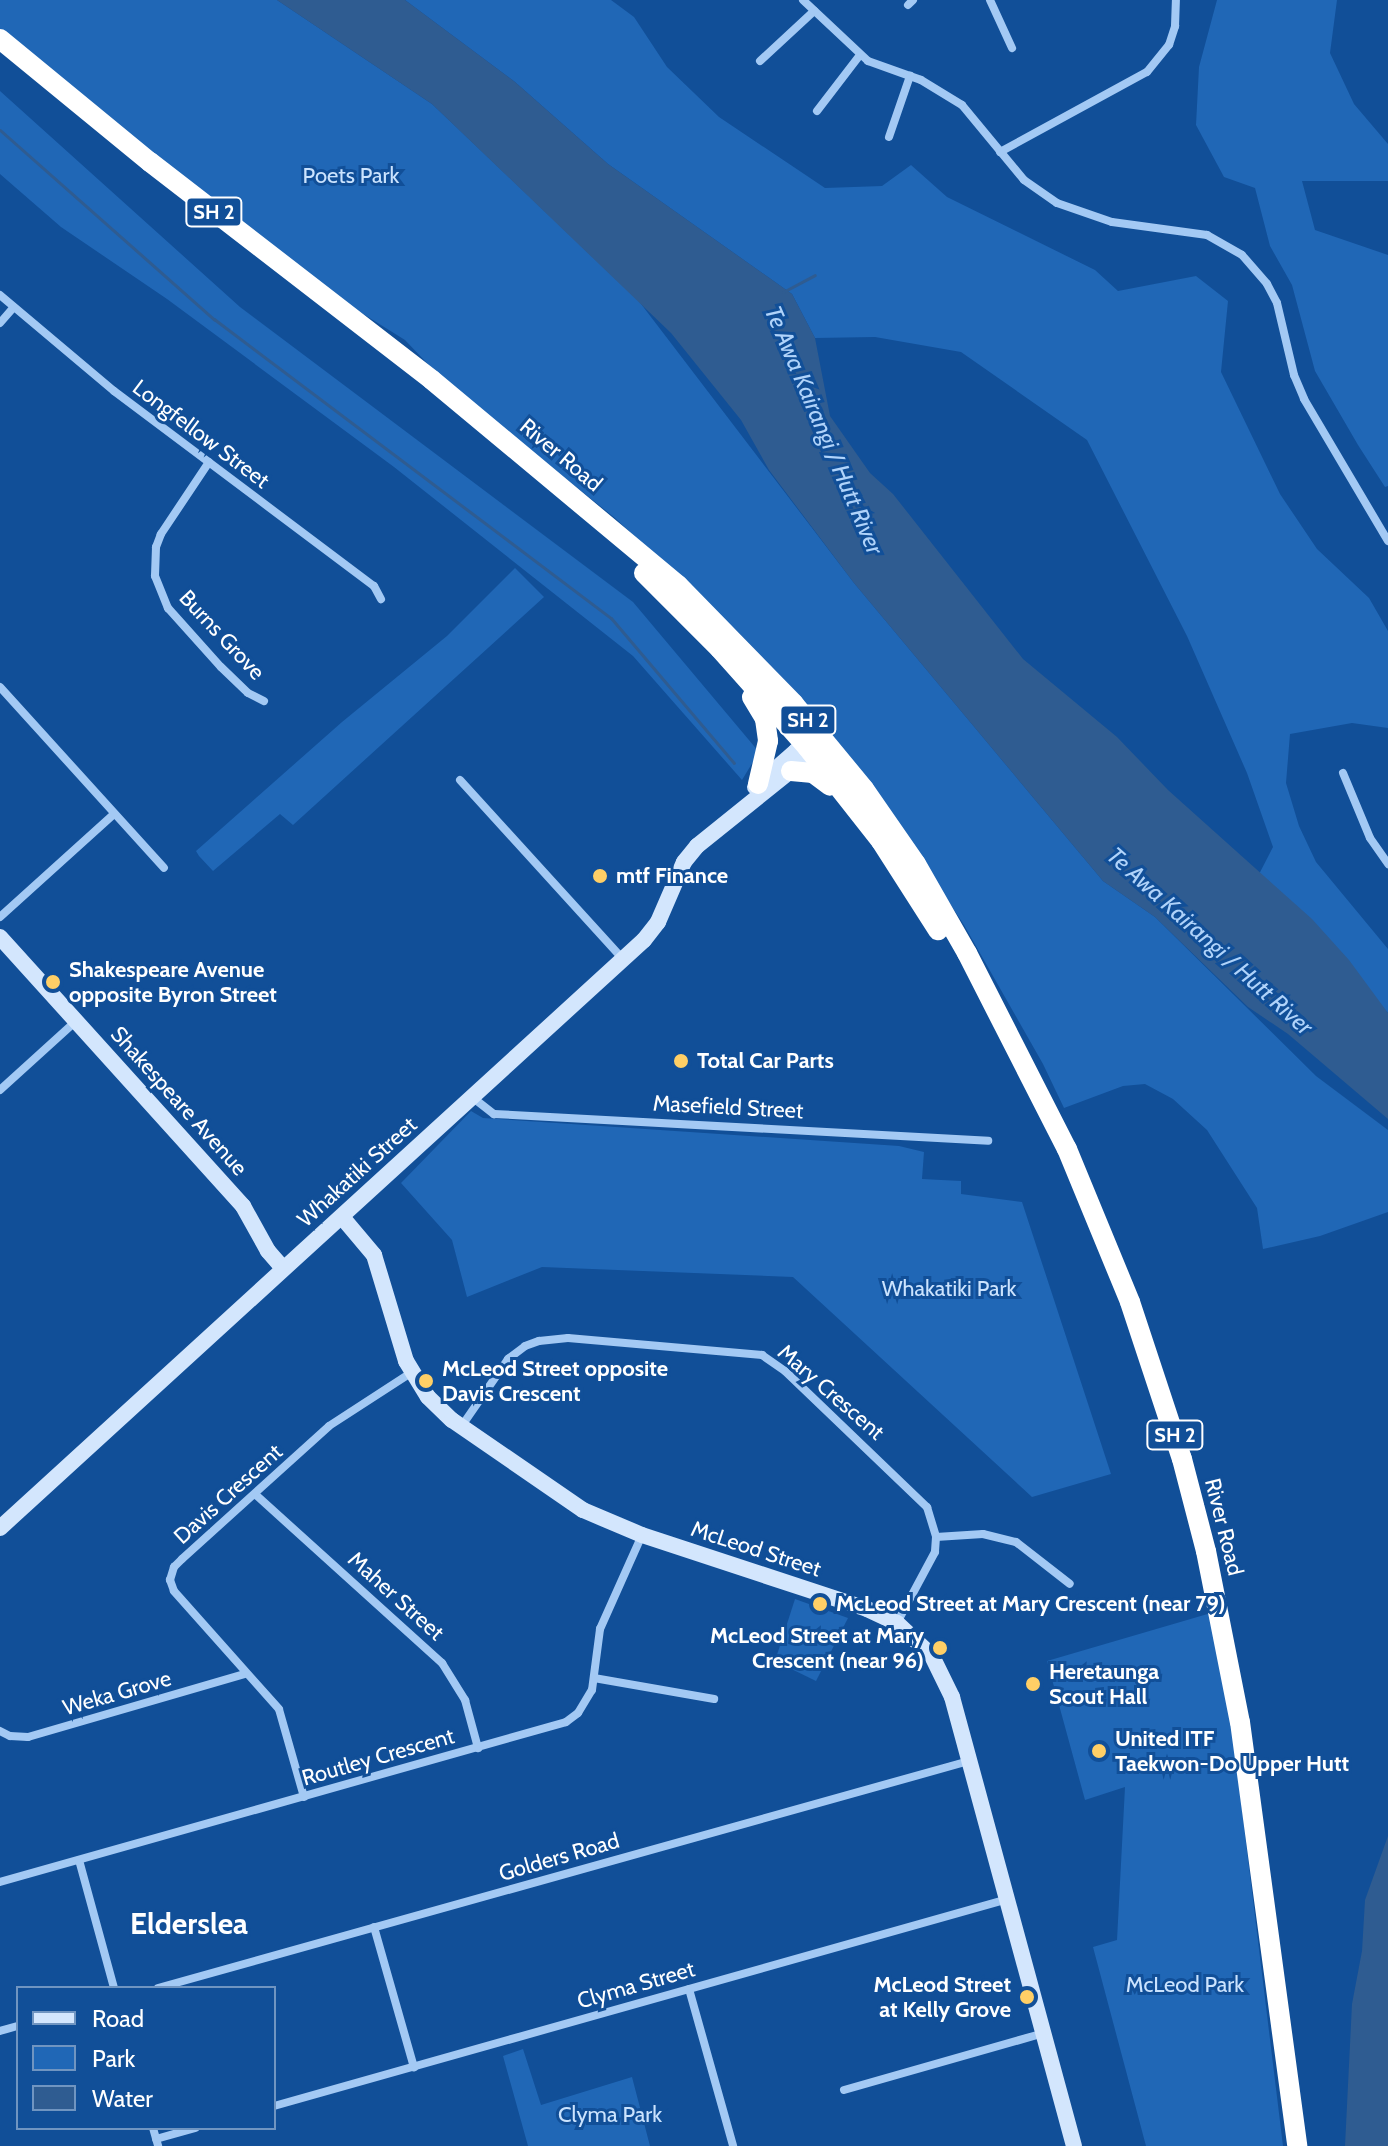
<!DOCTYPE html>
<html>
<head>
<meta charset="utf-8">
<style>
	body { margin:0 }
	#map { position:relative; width:1388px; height:2146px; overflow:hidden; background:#114f98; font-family:Cabin,sans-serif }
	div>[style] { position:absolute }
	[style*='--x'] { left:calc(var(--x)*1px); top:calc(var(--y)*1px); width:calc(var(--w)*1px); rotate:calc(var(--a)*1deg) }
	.green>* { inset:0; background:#2067b6 }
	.water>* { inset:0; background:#2f5c91 }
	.stream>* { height:3px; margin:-1.5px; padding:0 1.5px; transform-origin:1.5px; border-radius:1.5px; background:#2f5c91 }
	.street>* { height:8px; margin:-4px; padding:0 4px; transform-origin:4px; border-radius:4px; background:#a3c9f4 }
	.secondary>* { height:16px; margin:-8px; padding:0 8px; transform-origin:8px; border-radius:8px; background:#d3e6fd }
	.highway>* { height:20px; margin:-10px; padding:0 10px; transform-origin:10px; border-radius:10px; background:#fff }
	.dots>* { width:22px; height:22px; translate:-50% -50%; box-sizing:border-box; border:4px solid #114f98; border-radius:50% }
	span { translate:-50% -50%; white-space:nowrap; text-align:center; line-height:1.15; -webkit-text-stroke:6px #114f98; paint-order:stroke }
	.shield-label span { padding:2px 6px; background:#114f98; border:2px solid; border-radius:6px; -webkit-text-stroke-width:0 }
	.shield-label { font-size:20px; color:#fff; font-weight:700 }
	.park-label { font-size:22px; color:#cbe3fe }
	.street-label { font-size:22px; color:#fff }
	.poi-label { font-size:22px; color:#fff; font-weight:700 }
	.left { translate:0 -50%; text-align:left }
	.right { translate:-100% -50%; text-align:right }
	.water-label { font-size:24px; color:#b0d3fa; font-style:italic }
	.district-label { font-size:30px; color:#fff; font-weight:700 }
	.legend { position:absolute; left:16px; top:1986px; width:260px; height:144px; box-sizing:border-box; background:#114f98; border:2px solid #7095c1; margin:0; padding:10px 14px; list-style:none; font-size:24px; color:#fff }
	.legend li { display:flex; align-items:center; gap:16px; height:40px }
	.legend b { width:40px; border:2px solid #7095c1 }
</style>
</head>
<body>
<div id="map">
	<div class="green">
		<div style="clip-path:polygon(0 0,277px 0,432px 104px,638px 300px,854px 583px,1103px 881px,1155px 917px,1316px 1076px,1388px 1130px,1388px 1212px,1320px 1236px,1263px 1249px,1257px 1208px,1207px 1130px,1173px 1099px,1145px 1084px,1123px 1086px,1064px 1108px,1043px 1064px,964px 925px,915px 850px,791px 687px,738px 632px,615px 518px,444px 381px,405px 340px,336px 297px,27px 53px,0 29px)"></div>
		<div style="clip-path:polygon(405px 0,611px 0,634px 17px,667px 67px,719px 117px,825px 188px,882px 186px,911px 165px,947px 197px,1095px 270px,1118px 291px,1196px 276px,1228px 301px,1221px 372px,1280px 494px,1317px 549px,1369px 598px,1388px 631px,1388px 728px,1352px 723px,1290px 734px,1286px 783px,1299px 826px,1316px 862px,1388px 949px,1388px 1013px,1256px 880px,1273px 847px,1247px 773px,1187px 636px,1087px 440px,961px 352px,875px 337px,815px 338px,792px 294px,608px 164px,515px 82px)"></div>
		<div style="clip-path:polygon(1217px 0,1337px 0,1330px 53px,1354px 104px,1388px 144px,1388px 181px,1302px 181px,1315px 230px,1388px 255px,1388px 486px,1385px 487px,1358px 445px,1315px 371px,1292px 285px,1270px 246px,1255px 188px,1224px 177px,1196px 125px,1199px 67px)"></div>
		<div style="clip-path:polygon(0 91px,240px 307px,633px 602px,759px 752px,742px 780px,633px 656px,394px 467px,167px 299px,61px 227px,0 174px)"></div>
		<div style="clip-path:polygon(515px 568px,544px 597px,293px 825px,280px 814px,213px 871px,199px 856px,196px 851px,342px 722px,447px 636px)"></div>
		<div style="clip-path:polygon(471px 1111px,483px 1118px,899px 1146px,924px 1152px,922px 1179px,961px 1181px,961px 1194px,1022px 1202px,1111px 1474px,1032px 1497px,793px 1277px,542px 1267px,467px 1297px,452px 1240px,401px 1183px)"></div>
		<div style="clip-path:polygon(795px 1599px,848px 1618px,816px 1681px,775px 1661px)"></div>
		<div style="clip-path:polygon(1211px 1613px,1233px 1736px,1283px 2146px,1146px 2146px,1093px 1947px,1117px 1940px,1125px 1787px,1085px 1800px,1047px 1661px)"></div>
		<div style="clip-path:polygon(523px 2049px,541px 2105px,632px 2077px,650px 2146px,528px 2146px,503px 2056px)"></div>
	</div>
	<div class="water">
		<div style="clip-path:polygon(277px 0,405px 0,515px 82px,608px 164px,792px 294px,815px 338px,830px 416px,870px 473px,893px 494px,1023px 659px,1117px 737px,1168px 790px,1312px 919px,1349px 960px,1388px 1013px,1388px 1119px,1288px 1034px,1248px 1007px,1155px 917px,1103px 881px,854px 583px,769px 470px,741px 420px,671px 333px,432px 104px)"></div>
		<div style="clip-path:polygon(1388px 1836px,1388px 2146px,1345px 2146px,1352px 2004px,1362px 1951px,1365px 1900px)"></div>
	</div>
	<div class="stream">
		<div style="--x:0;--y:130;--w:286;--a:41.5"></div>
		<div style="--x:214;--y:319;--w:497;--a:37"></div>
		<div style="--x:611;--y:618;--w:190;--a:49.7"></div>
		<div style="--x:783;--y:292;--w:36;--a:-28"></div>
	</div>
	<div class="street">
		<div style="--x:803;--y:0;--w:89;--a:43.2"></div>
		<div style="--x:868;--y:61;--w:56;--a:19.7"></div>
		<div style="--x:921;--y:80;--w:48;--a:31.4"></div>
		<div style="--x:962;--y:105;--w:97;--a:50.4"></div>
		<div style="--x:1024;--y:180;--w:40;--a:34.9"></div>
		<div style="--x:1057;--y:203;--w:58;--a:19.1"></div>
		<div style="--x:1112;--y:222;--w:96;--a:7.8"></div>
		<div style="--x:1207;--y:235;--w:40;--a:29.7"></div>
		<div style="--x:1242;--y:255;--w:38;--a:49"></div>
		<div style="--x:1267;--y:284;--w:21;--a:62"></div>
		<div style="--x:1277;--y:303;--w:74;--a:76.7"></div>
		<div style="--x:1294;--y:375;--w:26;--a:67"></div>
		<div style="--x:1304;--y:399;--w:165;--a:59.4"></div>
		<div style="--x:990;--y:0;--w:53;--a:65.4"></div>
		<div style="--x:908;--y:5;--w:7;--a:-45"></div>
		<div style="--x:760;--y:61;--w:74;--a:-42.8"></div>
		<div style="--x:817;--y:111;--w:71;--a:-52.5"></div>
		<div style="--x:889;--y:137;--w:65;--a:-71"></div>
		<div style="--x:1000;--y:152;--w:167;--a:-28.6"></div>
		<div style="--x:1147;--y:72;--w:35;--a:-51"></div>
		<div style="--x:1169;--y:45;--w:20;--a:-72"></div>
		<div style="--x:1175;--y:26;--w:26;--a:-88"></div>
		<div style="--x:0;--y:295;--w:149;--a:40.1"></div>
		<div style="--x:114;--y:391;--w:325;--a:36.9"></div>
		<div style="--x:374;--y:586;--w:15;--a:62"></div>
		<div style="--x:0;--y:323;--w:21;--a:-49"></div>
		<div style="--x:209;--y:462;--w:87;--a:123.7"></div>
		<div style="--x:161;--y:534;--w:14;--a:111"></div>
		<div style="--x:156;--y:547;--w:29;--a:92"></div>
		<div style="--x:155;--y:576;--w:35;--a:68"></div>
		<div style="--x:168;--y:608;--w:79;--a:48.1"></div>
		<div style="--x:221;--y:667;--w:37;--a:44"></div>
		<div style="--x:248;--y:693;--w:18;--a:27"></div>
		<div style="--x:0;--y:687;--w:244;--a:47.8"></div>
		<div style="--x:1343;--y:773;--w:70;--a:67.4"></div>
		<div style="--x:1370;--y:838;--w:32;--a:55"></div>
		<div style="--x:460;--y:780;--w:242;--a:47.7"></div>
		<div style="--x:0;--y:917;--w:154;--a:-42.1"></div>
		<div style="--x:0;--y:1090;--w:103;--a:-42.2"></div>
		<div style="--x:472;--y:1097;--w:28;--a:38"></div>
		<div style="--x:494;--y:1114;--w:495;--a:3.1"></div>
		<div style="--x:461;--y:1427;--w:83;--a:-55.3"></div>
		<div style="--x:508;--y:1359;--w:21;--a:-37"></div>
		<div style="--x:525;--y:1346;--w:15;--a:-20"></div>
		<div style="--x:539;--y:1341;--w:29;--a:-6"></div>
		<div style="--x:568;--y:1338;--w:195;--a:5"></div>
		<div style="--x:762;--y:1355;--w:28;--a:35"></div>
		<div style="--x:785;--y:1371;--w:197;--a:43.8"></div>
		<div style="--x:927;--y:1507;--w:31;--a:73"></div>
		<div style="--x:936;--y:1537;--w:15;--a:94"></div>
		<div style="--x:935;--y:1552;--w:81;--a:118.2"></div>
		<div style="--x:256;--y:1495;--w:251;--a:42.1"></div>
		<div style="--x:442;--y:1663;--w:44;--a:58.1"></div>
		<div style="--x:465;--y:1700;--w:50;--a:74.8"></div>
		<div style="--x:936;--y:1537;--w:47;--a:-3.7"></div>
		<div style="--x:983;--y:1534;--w:34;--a:14"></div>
		<div style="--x:1016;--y:1542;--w:68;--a:37.9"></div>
		<div style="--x:594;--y:1678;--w:122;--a:9.9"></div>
		<div style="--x:0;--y:1731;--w:11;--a:27"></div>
		<div style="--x:10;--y:1736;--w:18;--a:3"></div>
		<div style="--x:28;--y:1737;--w:226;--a:-16.2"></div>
		<div style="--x:304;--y:1797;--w:91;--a:-105.9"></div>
		<div style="--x:279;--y:1709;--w:158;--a:-131.7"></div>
		<div style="--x:174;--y:1591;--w:12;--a:-110"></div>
		<div style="--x:170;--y:1580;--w:14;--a:-73"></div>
		<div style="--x:174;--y:1567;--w:11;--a:-45"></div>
		<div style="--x:182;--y:1559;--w:198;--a:-42.1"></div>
		<div style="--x:329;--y:1426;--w:99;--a:-33"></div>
		<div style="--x:79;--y:1860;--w:133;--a:74.7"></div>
		<div style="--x:0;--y:1882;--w:588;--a:-15.78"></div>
		<div style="--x:566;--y:1722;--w:15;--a:-37"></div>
		<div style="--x:578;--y:1713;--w:27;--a:-59"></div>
		<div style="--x:592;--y:1690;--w:62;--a:-82.5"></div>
		<div style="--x:600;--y:1629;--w:103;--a:-65.9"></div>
		<div style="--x:374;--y:1927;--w:146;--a:74.1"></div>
		<div style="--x:158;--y:1988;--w:842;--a:-15.64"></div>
		<div style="--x:689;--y:1989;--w:163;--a:74.3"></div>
		<div style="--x:0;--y:2031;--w:19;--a:-16"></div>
		<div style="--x:844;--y:2090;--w:208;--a:-15.9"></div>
		<div style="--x:274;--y:2106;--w:763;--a:-15.75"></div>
		<div style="--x:153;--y:2128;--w:19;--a:74"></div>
		<div style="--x:156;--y:2139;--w:41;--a:-15.8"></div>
	</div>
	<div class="secondary">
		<div style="--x:755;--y:787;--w:55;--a:-41.3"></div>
		<div style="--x:796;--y:751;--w:12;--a:-20"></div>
		<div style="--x:0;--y:937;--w:363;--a:47.9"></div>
		<div style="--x:243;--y:1206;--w:51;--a:60.9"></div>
		<div style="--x:268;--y:1251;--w:21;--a:49"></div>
		<div style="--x:342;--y:1217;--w:50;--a:49.9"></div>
		<div style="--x:374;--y:1255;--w:111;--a:73.2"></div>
		<div style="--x:406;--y:1361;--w:42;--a:58.6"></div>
		<div style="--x:428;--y:1397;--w:33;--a:44"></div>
		<div style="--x:452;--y:1420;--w:159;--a:34.5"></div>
		<div style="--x:583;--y:1510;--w:64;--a:23"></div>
		<div style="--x:642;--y:1535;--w:237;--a:18.2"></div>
		<div style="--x:867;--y:1609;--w:33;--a:25"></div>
		<div style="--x:897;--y:1623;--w:48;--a:43.3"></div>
		<div style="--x:932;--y:1656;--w:46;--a:64"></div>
		<div style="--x:952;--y:1697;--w:465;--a:74.8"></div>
		<div style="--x:0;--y:1528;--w:872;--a:-42.4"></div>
		<div style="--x:644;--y:940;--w:23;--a:-52"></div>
		<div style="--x:658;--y:922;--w:65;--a:-66.6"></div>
		<div style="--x:684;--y:862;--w:21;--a:-51"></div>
		<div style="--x:697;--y:846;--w:137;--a:-38.8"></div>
		<div style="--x:804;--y:760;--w:13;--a:-77"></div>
	</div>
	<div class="highway">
		<div style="--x:0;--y:39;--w:194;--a:39.4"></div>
		<div style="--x:150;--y:162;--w:356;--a:37.7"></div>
		<div style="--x:432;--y:380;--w:320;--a:39.8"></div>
		<div style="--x:678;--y:585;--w:166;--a:45.7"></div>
		<div style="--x:794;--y:704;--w:110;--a:50.5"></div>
		<div style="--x:864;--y:789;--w:91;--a:55.3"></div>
		<div style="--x:916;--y:864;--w:103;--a:60.2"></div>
		<div style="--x:967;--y:953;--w:220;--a:63"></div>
		<div style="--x:1067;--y:1149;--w:165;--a:67.6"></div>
		<div style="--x:1130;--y:1302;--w:165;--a:71.7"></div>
		<div style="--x:1182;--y:1459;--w:95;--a:75.4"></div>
		<div style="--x:1206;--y:1551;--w:174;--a:78.8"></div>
		<div style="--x:1240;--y:1722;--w:428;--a:82.3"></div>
		<div style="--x:644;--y:573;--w:107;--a:45"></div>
		<div style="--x:720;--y:649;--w:131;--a:48.4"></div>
		<div style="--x:807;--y:747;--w:120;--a:51.8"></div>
		<div style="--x:881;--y:841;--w:106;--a:57.4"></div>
		<div style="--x:752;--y:697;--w:26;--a:59"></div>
		<div style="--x:765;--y:719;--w:22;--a:82"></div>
		<div style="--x:768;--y:741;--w:44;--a:103.1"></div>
		<div style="--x:791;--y:771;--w:22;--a:5"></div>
		<div style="--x:813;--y:773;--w:21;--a:37"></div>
	</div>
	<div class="dots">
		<div style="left:600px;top:876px;background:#ffcf66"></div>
		<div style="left:53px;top:982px;background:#ffcf66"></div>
		<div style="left:681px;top:1061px;background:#ffcf66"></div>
		<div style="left:426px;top:1381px;background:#ffcf66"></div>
		<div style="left:820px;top:1604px;background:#ffcf66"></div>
		<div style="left:940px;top:1648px;background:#ffcf66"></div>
		<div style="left:1033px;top:1684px;background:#ffcf66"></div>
		<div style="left:1099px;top:1751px;background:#ffcf66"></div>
		<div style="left:1027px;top:1997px;background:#ffcf66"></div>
	</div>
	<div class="shield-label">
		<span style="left:214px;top:212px">SH 2</span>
		<span style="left:808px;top:720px">SH 2</span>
		<span style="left:1175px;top:1435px">SH 2</span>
	</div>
	<div class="park-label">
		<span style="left:351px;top:176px">Poets Park</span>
		<span style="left:949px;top:1289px">Whakatiki Park</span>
		<span style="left:1185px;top:1985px">McLeod Park</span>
		<span style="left:610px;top:2115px">Clyma Park</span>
	</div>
	<div class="street-label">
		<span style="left:201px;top:434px;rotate:37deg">Longfellow Street</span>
		<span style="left:561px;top:455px;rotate:40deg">River Road</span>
		<span style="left:222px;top:635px;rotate:47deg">Burns Grove</span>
		<span style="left:179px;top:1101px;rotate:48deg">Shakespeare Avenue</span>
		<span style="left:728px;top:1107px;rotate:3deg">Masefield Street</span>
		<span style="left:357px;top:1172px;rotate:-42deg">Whakatiki Street</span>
		<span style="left:831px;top:1392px;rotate:41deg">Mary Crescent</span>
		<span style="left:228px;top:1494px;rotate:-42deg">Davis Crescent</span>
		<span style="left:1224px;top:1527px;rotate:76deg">River Road</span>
		<span style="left:756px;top:1549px;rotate:18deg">McLeod Street</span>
		<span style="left:396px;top:1596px;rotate:42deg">Maher Street</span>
		<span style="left:117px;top:1693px;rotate:-16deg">Weka Grove</span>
		<span style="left:378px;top:1757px;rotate:-16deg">Routley Crescent</span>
		<span style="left:559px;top:1857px;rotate:-16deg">Golders Road</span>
		<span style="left:636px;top:1985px;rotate:-16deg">Clyma Street</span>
	</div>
	<div class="poi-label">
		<span class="left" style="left:616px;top:876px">mtf Finance</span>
		<span class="left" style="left:69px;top:982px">Shakespeare Avenue<br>opposite Byron Street</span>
		<span class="left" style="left:697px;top:1061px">Total Car Parts</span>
		<span class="left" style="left:442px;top:1381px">McLeod Street opposite<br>Davis Crescent</span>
		<span class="left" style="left:836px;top:1604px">McLeod Street at Mary Crescent (near 79)</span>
		<span class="right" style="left:924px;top:1648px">McLeod Street at Mary<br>Crescent (near 96)</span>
		<span class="left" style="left:1049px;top:1684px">Heretaunga<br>Scout Hall</span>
		<span class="left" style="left:1115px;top:1751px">United ITF<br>Taekwon-Do Upper Hutt</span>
		<span class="right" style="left:1011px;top:1997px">McLeod Street<br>at Kelly Grove</span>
	</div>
	<div class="water-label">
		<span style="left:824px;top:430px;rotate:67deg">Te Awa Kairangi / Hutt River</span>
		<span style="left:1210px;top:941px;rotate:42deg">Te Awa Kairangi / Hutt River</span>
	</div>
	<div class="district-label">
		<span style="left:189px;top:1924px">Elderslea</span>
	</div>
	<ul class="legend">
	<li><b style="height:10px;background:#d3e6fd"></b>Road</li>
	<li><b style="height:22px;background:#2067b6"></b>Park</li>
	<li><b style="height:22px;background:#2f5c91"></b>Water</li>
	</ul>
</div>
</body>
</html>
